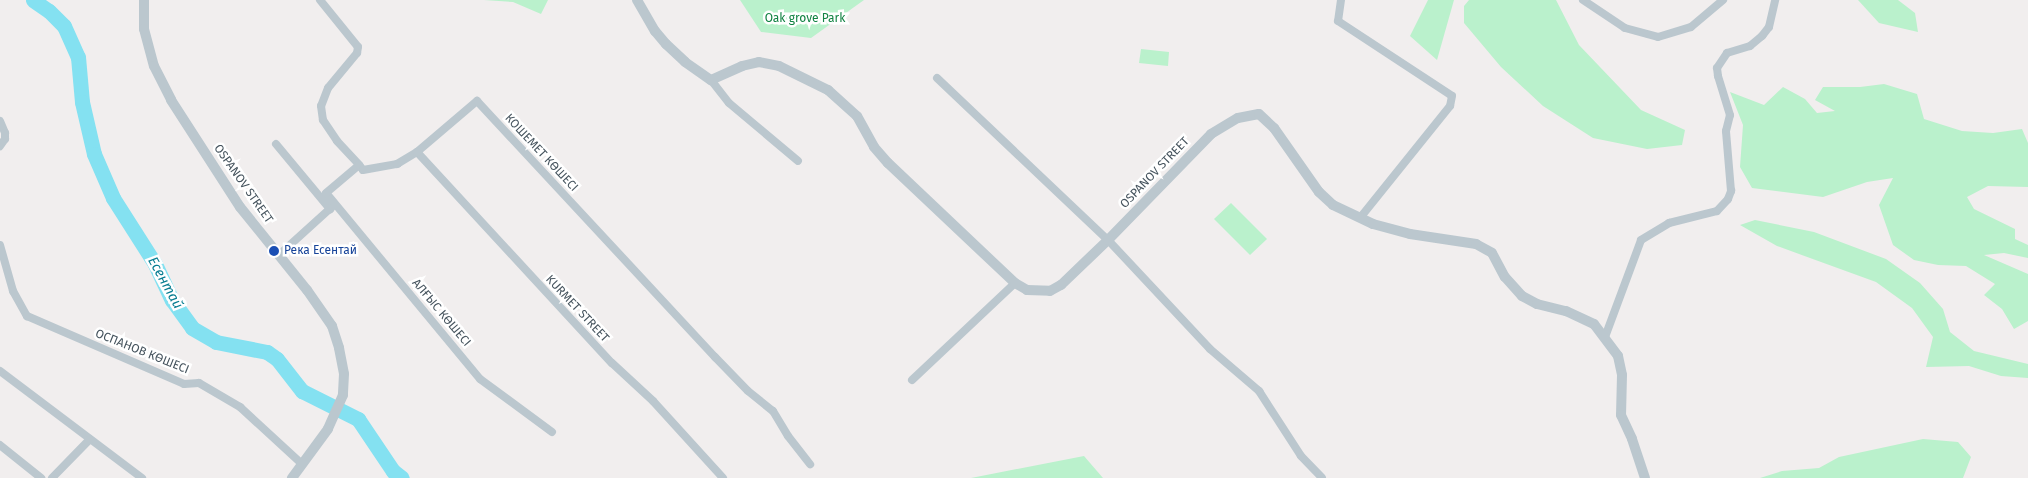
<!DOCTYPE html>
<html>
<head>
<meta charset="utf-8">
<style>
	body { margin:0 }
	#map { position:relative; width:2028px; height:478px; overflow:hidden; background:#f1eeee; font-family:"Fira Sans",sans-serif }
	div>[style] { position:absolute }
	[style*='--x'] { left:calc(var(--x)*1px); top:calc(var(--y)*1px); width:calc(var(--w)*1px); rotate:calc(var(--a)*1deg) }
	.green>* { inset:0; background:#baf1cc }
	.river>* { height:15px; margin:-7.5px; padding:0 7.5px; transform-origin:7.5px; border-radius:7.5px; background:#84e1f1 }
	.minor>* { height:8px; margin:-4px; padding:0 4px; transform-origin:4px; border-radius:4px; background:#bbc7ce }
	.tertiary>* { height:10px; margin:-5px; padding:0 5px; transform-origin:5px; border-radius:5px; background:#bbc7ce }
	.dots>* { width:14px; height:14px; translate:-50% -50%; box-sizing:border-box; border:2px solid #fff; border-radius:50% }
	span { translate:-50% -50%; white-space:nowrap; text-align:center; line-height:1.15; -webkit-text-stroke:5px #fff; paint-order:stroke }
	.park-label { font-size:12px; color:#128343 }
	.street-label { font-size:12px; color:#45535d }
	.transit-label { font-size:12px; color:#164399 }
	.left { translate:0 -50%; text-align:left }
	.water-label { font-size:14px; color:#077d91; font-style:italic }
</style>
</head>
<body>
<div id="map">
	<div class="green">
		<div style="clip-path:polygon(484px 0,548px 0,541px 14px,513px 2px)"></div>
		<div style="clip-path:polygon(740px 0,864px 0,811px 38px,761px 32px)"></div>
		<div style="clip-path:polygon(1428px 0,1454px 0,1437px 60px,1410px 36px)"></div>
		<div style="clip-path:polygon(1469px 0,1556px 0,1579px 45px,1641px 110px,1685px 130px,1682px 145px,1647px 149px,1593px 138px,1543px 106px,1501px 67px,1464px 23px,1464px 6px)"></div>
		<div style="clip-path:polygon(1858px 0,1898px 0,1915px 13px,1918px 32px,1879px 23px)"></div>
		<div style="clip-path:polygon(1141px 49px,1169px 52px,1168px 66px,1139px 63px)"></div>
		<div style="clip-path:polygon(1884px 84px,1917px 94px,1924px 119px,1962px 131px,1993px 133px,2022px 129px,2028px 143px,2028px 187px,1988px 186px,1967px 197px,1974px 209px,2015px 229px,2015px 239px,2028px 245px,2028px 258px,2004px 253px,1984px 255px,2028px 274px,2028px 321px,2014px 329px,2002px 309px,1984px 295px,1995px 284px,1966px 266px,1938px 265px,1914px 260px,1893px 245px,1879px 205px,1893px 178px,1867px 182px,1823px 197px,1752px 188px,1740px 167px,1743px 125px,1730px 92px,1764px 105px,1783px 87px,1805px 99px,1817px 113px,1835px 111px,1815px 100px,1823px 87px,1860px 87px)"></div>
		<div style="clip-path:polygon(1231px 203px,1267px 239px,1250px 255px,1214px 219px)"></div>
		<div style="clip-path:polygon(1755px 220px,1814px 232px,1886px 259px,1920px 283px,1943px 309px,1950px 332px,1974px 351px,2028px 364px,2028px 378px,2001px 376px,1969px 366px,1926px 367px,1933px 337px,1912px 308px,1876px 282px,1777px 246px,1740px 225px)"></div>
		<div style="clip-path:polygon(1923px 439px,1958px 442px,1971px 457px,1963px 478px,1760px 478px,1782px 471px,1819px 468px,1839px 457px)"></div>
		<div style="clip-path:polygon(1084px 456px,1103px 478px,971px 478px)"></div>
	</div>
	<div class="river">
		<div style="--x:33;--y:0;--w:19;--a:35"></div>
		<div style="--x:49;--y:11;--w:21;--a:45"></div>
		<div style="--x:64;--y:26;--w:34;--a:66"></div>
		<div style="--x:78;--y:57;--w:45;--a:84.9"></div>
		<div style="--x:82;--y:102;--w:53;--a:77"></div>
		<div style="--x:94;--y:154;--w:48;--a:66.6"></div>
		<div style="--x:113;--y:198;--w:78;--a:57.5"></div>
		<div style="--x:155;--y:264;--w:40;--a:65"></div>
		<div style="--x:172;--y:300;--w:34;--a:54"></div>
		<div style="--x:192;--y:328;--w:28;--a:30"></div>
		<div style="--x:216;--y:342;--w:52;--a:11.1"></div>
		<div style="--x:267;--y:352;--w:12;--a:35"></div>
		<div style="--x:277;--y:359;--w:41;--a:52"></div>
		<div style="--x:302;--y:391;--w:63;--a:26.6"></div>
		<div style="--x:358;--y:419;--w:63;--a:56.1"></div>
		<div style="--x:393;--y:471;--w:11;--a:38"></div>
	</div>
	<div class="minor">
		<div style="--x:320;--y:0;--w:60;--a:51"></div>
		<div style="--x:358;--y:47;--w:6;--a:99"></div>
		<div style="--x:357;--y:53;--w:45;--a:129.6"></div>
		<div style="--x:328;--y:88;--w:19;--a:111"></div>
		<div style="--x:321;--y:106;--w:14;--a:82"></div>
		<div style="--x:323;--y:120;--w:25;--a:56"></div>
		<div style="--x:337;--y:141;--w:33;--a:47"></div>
		<div style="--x:1341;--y:0;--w:21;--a:98"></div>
		<div style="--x:1338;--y:21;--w:136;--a:33.3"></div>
		<div style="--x:1452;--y:96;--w:10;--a:101"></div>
		<div style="--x:1450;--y:106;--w:144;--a:128.8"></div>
		<div style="--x:1583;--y:0;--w:50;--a:33.7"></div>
		<div style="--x:1625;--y:28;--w:34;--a:15"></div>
		<div style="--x:1658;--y:37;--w:34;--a:-17"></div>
		<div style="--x:1691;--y:27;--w:42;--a:-40.2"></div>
		<div style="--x:937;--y:78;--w:236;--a:43.5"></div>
		<div style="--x:1108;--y:240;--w:149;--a:46.9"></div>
		<div style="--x:1210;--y:349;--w:65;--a:40.6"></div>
		<div style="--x:1259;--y:391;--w:77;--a:57.1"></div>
		<div style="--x:1301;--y:456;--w:30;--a:46"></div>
		<div style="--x:711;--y:80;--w:29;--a:52"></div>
		<div style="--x:729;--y:103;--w:90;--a:40"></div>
		<div style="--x:0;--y:121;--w:13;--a:67"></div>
		<div style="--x:5;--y:133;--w:6;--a:90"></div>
		<div style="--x:5;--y:139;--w:9;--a:126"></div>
		<div style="--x:276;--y:144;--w:85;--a:50.3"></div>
		<div style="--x:417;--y:152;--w:287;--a:47.3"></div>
		<div style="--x:612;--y:363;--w:56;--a:42.8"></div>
		<div style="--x:653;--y:401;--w:104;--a:47.7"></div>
		<div style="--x:0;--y:245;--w:48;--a:74.2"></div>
		<div style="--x:13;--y:291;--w:29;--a:61"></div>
		<div style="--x:27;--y:316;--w:171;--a:23.4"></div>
		<div style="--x:184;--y:384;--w:15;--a:-4"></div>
		<div style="--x:199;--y:383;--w:48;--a:30.3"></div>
		<div style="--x:240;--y:407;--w:84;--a:42.6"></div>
		<div style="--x:280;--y:254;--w:72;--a:-42.2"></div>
		<div style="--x:1605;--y:337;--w:103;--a:-69.6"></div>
		<div style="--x:1641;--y:240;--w:33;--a:-31"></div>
		<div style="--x:1669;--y:223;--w:49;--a:-14"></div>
		<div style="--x:1717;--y:211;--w:16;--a:-47"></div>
		<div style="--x:1728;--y:199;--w:9;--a:-69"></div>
		<div style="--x:1731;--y:191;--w:60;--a:-94.8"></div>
		<div style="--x:1726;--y:131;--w:16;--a:-76"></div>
		<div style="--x:1730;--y:115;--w:41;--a:-107.1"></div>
		<div style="--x:1718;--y:76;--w:8;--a:-97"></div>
		<div style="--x:1717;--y:68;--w:18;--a:-56"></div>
		<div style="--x:1727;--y:53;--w:24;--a:-17"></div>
		<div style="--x:1750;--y:46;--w:16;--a:-40"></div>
		<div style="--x:1762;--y:36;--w:11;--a:-52"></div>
		<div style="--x:1769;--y:27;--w:28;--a:-77"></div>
		<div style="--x:0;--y:371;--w:178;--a:37"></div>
		<div style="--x:912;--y:380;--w:141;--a:-43.3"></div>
		<div style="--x:552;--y:432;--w:89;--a:-143.6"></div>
		<div style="--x:480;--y:379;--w:241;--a:-129.6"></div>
		<div style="--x:326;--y:193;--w:43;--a:-40.3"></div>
		<div style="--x:359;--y:165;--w:6;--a:51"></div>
		<div style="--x:363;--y:170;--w:35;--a:-10"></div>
		<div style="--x:397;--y:164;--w:23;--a:-31"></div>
		<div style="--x:417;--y:152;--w:79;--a:-40.4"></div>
		<div style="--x:477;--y:101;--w:350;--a:47.1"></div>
		<div style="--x:715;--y:357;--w:47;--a:45.9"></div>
		<div style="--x:748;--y:391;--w:32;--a:39"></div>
		<div style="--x:773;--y:411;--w:29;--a:59"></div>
		<div style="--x:788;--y:436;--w:36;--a:52"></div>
		<div style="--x:0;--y:445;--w:53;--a:38.8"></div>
		<div style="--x:52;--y:478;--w:54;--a:-45.7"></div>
	</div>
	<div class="tertiary">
		<div style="--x:144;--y:0;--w:29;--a:90"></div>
		<div style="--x:144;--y:29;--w:38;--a:75"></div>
		<div style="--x:154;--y:66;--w:38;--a:63"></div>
		<div style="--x:171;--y:100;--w:127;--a:57.2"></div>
		<div style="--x:240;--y:207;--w:107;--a:51.1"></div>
		<div style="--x:307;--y:290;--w:44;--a:55.2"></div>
		<div style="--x:332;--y:326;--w:23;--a:72"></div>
		<div style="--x:339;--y:348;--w:26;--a:79"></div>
		<div style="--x:344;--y:374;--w:21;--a:93"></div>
		<div style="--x:343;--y:395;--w:37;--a:114"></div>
		<div style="--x:328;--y:429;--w:61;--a:126.3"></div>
		<div style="--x:637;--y:0;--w:36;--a:60"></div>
		<div style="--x:655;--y:31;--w:17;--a:50"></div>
		<div style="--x:666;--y:44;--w:26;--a:43"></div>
		<div style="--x:685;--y:62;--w:32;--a:35"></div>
		<div style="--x:711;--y:80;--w:34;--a:-24"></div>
		<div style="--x:742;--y:66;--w:17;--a:-13"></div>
		<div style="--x:759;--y:62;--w:20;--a:11"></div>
		<div style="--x:779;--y:66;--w:55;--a:26.1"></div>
		<div style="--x:828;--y:90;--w:39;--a:42"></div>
		<div style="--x:857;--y:116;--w:35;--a:61"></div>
		<div style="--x:874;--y:147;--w:21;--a:49"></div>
		<div style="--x:888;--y:163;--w:175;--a:43.4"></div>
		<div style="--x:1015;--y:283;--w:14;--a:30"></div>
		<div style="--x:1027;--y:290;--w:23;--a:2"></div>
		<div style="--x:1050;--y:291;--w:13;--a:-29"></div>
		<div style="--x:1061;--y:285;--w:65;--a:-43.8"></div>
		<div style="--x:1108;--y:240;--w:148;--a:-45.8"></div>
		<div style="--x:1211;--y:134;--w:31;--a:-31"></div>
		<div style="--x:1238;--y:118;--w:21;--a:-11"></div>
		<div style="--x:1259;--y:114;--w:21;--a:43"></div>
		<div style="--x:1274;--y:128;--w:78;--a:54.9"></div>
		<div style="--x:1319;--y:192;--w:19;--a:43"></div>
		<div style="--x:1333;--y:205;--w:44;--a:25.4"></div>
		<div style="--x:1373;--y:224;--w:38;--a:15"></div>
		<div style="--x:1410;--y:234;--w:67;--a:8.6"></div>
		<div style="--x:1476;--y:244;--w:18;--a:29"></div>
		<div style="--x:1492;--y:253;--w:27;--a:62"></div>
		<div style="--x:1505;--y:277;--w:25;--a:48"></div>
		<div style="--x:1522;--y:296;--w:17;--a:28"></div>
		<div style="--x:1537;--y:304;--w:30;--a:14"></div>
		<div style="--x:1566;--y:311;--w:31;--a:25"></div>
		<div style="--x:1594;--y:324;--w:40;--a:53"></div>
		<div style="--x:1618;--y:356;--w:19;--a:78"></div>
		<div style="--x:1622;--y:375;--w:40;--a:91.4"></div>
		<div style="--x:1621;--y:415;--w:26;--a:65"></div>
		<div style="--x:1632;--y:439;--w:41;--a:71.6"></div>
	</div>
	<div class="dots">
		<div style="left:274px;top:251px;background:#1a4fb4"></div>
	</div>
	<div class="park-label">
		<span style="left:805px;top:19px">Oak grove Park</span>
	</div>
	<div class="street-label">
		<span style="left:541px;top:153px;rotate:47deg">КОШЕМЕТ КӨШЕСІ</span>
		<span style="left:1155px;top:173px;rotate:-46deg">OSPANOV STREET</span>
		<span style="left:243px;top:184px;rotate:55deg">OSPANOV STREET</span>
		<span style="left:577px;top:309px;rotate:47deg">KURMET STREET</span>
		<span style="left:441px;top:313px;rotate:50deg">АЛҒЫС КӨШЕСІ</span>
		<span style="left:142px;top:352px;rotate:22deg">ОСПАНОВ КӨШЕСІ</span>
	</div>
	<div class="transit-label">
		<span class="left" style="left:284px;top:251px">Река Есентай</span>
	</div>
	<div class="water-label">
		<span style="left:165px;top:283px;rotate:61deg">Есентай</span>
	</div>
</div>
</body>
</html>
